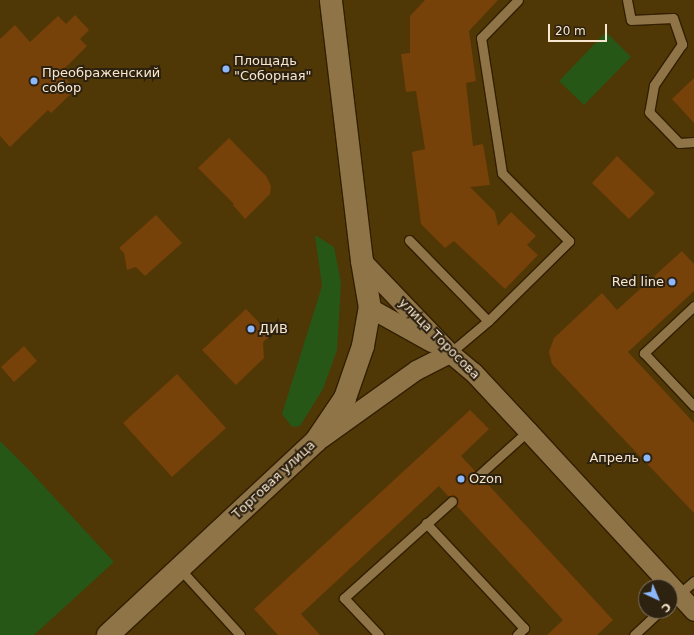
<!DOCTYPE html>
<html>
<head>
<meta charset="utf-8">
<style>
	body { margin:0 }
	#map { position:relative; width:694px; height:635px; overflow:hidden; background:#503706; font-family:"DejaVu Sans",sans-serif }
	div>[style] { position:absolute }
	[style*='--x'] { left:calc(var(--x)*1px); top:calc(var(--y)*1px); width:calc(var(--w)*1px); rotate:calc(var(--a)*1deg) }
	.green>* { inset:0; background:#265716 }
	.building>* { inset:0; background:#77410a }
	.roads { filter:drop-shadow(1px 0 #321f00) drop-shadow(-1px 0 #321f00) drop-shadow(0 1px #321f00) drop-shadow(0 -1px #321f00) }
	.service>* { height:9px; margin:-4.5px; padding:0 4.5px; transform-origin:4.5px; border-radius:4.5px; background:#8f7448 }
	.minor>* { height:19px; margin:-9.5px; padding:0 9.5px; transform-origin:9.5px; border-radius:9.5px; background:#8f7448 }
	.tertiary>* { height:22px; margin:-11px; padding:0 11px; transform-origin:11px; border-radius:11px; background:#8f7448 }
	.dots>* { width:11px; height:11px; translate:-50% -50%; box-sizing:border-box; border:2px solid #2d210f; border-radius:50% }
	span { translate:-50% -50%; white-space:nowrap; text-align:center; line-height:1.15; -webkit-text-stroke:4px #2d210f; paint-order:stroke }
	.poi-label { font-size:13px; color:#f7e7d0 }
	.left { translate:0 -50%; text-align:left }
	.right { translate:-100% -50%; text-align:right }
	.street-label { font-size:13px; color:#f7e7d0 }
	.north { position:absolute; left:638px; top:579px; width:40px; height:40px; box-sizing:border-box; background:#2d210f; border:1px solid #7e705c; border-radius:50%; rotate:136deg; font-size:11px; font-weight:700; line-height:16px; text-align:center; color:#f7e7d0 }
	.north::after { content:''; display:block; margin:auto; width:14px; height:18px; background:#8db9fc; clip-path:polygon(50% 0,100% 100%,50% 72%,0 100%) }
	.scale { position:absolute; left:548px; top:24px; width:59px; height:18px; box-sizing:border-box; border:2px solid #f7e7d0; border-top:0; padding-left:5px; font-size:12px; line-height:14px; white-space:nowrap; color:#f7e7d0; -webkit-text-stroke:3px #2d210f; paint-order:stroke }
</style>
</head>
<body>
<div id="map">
	<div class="green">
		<div style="clip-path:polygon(606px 32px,631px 57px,584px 105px,559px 81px)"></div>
		<div style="clip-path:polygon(315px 235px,334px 247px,341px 283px,337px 350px,323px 389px,300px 426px,292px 427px,282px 414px,322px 286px)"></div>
		<div style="clip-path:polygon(0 441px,29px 470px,114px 562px,34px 635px,0 635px)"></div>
	</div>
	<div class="building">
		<div style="clip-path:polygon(425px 0,498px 0,469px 31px,476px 81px,466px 83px,473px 146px,483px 144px,490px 185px,470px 187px,495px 212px,498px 226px,511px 212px,536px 236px,527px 245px,538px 255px,505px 289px,454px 241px,445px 248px,421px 224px,412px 152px,425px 149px,416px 91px,406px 92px,401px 54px,410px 53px,410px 16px)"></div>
		<div style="clip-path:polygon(75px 15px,89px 30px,80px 39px,87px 46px,60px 73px,76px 89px,51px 113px,48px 110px,10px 147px,0 136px,0 39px,15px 25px,30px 42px,58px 16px,66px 24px)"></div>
		<div style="clip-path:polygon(694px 78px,694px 123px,672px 99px)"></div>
		<div style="clip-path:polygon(229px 138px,266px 176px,271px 186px,270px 194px,245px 219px,233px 205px,234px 204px,198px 168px)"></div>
		<div style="clip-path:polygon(617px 156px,655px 193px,629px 219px,592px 183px)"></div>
		<div style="clip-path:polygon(156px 215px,182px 243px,145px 276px,136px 267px,127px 270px,124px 253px,119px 248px)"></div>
		<div style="clip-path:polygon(682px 251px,694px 264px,694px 291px,628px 352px,694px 423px,694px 513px,552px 364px,549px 352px,554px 338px,602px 293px,617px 310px)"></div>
		<div style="clip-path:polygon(246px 309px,271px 335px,263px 342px,264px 358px,236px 385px,202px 350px)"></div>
		<div style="clip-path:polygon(24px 346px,37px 361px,14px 382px,1px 367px)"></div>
		<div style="clip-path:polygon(177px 374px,226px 428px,172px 477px,123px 423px)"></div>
		<div style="clip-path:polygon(470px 410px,489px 429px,461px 456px,475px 471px,473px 474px,474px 479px,478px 481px,483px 479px,613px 620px,597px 635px,547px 635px,563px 620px,456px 505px,458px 500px,456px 497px,448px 496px,439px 486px,301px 614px,320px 635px,278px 635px,254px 609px)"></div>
	</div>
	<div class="roads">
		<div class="service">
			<div style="--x:627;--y:0;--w:20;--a:79"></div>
			<div style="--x:631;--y:20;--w:42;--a:-2.7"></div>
			<div style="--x:673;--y:18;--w:28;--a:71"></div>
			<div style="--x:682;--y:44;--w:50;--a:124.3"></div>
			<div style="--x:654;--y:85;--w:27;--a:100"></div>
			<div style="--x:649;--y:112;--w:43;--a:45.9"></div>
			<div style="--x:679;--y:143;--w:15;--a:-4"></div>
			<div style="--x:409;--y:240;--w:113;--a:45.7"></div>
			<div style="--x:694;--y:306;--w:69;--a:136.8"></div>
			<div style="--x:644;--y:353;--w:73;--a:46.7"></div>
			<div style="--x:450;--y:353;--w:50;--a:-40.1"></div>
			<div style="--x:488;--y:321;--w:114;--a:-44.6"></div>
			<div style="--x:569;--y:241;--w:95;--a:-134.6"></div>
			<div style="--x:502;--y:173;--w:137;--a:-98.8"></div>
			<div style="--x:481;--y:38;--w:53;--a:-45.8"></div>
			<div style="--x:479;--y:475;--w:66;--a:-41.9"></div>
			<div style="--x:426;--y:523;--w:144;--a:47"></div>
			<div style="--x:524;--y:628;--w:10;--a:135"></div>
			<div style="--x:180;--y:569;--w:89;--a:47.7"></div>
			<div style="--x:670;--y:602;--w:32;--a:-41"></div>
			<div style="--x:379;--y:635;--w:51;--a:-133.4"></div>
			<div style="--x:344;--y:598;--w:145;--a:-41.9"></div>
			<div style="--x:634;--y:635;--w:35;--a:-43"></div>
		</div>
		<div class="minor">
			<div style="--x:362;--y:261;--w:127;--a:46.3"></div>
			<div style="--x:450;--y:353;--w:30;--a:40"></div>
			<div style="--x:473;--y:372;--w:81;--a:47"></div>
			<div style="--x:528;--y:431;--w:245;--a:47.3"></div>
			<div style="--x:370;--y:308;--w:70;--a:29.1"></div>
			<div style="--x:321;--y:438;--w:117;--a:-35.6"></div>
			<div style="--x:416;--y:370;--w:38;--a:-27"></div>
		</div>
		<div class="tertiary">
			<div style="--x:108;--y:635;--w:284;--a:-43"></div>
			<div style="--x:316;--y:441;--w:52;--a:-56"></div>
			<div style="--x:345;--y:398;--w:55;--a:-70.9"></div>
			<div style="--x:363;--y:346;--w:39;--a:-80"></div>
			<div style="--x:370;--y:308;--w:48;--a:-99.7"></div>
			<div style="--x:362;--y:261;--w:263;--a:-96.8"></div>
		</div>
	</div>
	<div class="dots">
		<div style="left:226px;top:69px;background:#8db9fc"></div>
		<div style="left:34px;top:81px;background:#8db9fc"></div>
		<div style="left:672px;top:282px;background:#8db9fc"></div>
		<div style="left:251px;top:329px;background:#8db9fc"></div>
		<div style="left:647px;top:458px;background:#8db9fc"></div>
		<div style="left:461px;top:479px;background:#8db9fc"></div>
	</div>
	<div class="poi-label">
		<span class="left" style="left:234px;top:69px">Площадь<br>"Соборная"</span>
		<span class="left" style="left:42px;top:81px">Преображенский<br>собор</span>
		<span class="right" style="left:664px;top:282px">Red line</span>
		<span class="left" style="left:259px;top:329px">ДИВ</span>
		<span class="right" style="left:639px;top:458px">Апрель</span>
		<span class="left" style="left:469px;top:479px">Ozon</span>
	</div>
	<div class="street-label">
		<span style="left:439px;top:339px;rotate:45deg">улица Торосова</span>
		<span style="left:274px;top:480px;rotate:-43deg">Торговая улица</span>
	</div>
	<div class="north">С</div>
	<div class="scale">20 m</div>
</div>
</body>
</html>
